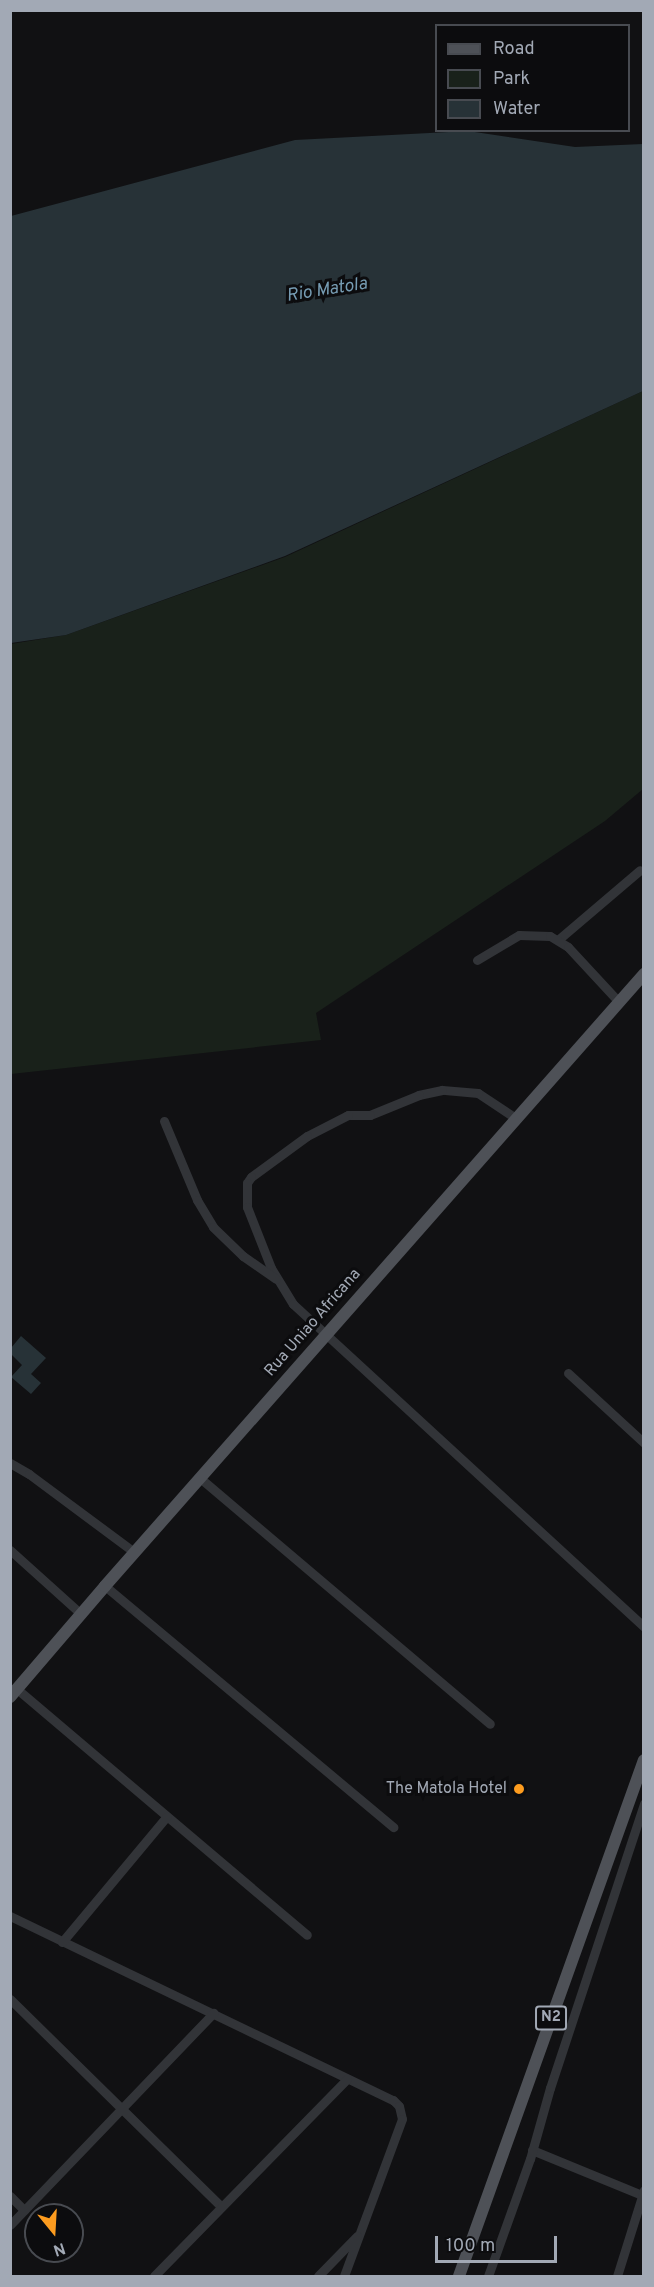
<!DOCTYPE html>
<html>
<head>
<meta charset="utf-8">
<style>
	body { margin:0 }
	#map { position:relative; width:654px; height:2287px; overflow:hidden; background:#111113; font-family:Overpass,sans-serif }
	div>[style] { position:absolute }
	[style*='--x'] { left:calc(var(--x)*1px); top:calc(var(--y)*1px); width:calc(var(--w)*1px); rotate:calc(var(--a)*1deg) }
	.green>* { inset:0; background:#19211a }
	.water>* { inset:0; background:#273237 }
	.minor>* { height:9px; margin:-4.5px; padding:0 4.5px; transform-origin:4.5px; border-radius:4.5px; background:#323438 }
	.major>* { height:12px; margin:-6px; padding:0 6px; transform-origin:6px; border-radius:6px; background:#4e5157 }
	.dots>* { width:16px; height:16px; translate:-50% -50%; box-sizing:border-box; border:3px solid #0c0c0e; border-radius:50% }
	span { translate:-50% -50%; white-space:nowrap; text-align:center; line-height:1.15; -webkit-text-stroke:6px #0c0c0e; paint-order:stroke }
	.shield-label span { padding:2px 4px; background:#0c0c0e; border:2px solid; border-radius:4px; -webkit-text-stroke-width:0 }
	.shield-label { font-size:15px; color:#a2a9b5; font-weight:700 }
	.street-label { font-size:16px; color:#a2a9b5 }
	.poi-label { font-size:16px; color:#a2a9b5 }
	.right { translate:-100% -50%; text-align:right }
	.water-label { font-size:18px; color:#769cb3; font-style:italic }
	.frame { position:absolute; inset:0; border:12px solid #a2a9b5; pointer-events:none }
	.legend { position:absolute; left:435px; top:24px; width:195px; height:108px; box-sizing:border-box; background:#0c0c0e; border:2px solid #484b51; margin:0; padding:8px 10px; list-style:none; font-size:18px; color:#a2a9b5 }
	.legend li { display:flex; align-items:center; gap:12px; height:30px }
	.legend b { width:30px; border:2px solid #484b51 }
	.north { position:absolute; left:24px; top:2203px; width:60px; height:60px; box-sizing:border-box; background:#0c0c0e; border:2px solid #484b51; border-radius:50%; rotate:162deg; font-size:16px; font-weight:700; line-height:24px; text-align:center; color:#a2a9b5 }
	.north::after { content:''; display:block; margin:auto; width:21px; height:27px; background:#fd9c1f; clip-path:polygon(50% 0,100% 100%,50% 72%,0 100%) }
	.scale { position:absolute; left:435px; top:2236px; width:122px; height:27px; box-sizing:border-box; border:3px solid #a2a9b5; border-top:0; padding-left:8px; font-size:18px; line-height:21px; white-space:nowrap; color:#a2a9b5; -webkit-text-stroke:4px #0c0c0e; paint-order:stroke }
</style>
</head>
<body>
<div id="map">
	<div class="green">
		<div style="clip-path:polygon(643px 391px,643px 789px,605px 821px,316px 1013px,321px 1040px,11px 1074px,11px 644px,66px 635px,285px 557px)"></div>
	</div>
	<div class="water">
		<div style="clip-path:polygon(468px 131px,575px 147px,643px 144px,643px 391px,285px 556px,66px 635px,11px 643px,11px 216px,295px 140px)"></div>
		<div style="clip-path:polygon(21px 1336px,46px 1358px,31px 1374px,41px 1383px,31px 1394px,11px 1377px,22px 1365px,11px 1354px,11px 1348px)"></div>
	</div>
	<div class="minor">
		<div style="--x:559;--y:939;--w:106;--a:-40.4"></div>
		<div style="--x:477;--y:960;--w:49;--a:-30.8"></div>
		<div style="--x:519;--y:935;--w:31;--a:2"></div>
		<div style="--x:550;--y:936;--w:21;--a:31"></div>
		<div style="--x:568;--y:947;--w:75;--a:47.2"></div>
		<div style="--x:517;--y:1119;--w:47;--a:-146.3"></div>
		<div style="--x:478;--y:1093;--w:36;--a:-175"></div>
		<div style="--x:442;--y:1090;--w:24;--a:168"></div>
		<div style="--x:419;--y:1095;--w:53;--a:157.8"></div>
		<div style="--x:370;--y:1115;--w:22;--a:180"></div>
		<div style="--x:348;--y:1115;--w:46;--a:152.9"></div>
		<div style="--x:307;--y:1136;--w:69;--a:143.8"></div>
		<div style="--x:251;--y:1177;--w:7;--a:124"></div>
		<div style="--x:247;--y:1183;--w:24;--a:90"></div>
		<div style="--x:247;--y:1207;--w:66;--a:68.5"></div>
		<div style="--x:271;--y:1268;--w:42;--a:58.6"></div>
		<div style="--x:293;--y:1304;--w:477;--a:42.6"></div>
		<div style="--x:164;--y:1121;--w:86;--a:67.3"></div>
		<div style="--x:197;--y:1200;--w:31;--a:59"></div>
		<div style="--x:213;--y:1227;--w:42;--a:44"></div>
		<div style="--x:243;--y:1256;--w:40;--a:34.9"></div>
		<div style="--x:568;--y:1373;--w:103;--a:42.6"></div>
		<div style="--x:10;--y:1463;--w:22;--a:30"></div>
		<div style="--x:29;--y:1474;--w:131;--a:36.6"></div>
		<div style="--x:200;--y:1478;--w:380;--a:40.3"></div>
		<div style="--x:10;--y:1550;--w:96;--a:42"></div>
		<div style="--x:105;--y:1586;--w:376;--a:39.9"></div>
		<div style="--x:17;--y:1689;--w:380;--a:40.3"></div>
		<div style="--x:10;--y:1916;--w:425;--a:25.7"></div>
		<div style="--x:393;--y:2100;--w:8;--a:45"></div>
		<div style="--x:399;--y:2106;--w:13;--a:77"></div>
		<div style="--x:402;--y:2119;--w:167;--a:110.3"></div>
		<div style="--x:62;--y:1942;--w:163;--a:-50.2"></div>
		<div style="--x:10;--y:1999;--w:296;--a:44.5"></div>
		<div style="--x:532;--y:2150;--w:121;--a:22.3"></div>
		<div style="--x:10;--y:2196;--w:20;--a:45"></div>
		<div style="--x:10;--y:2225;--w:294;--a:-46.2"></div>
		<div style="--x:154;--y:2276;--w:276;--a:-45.6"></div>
		<div style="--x:318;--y:2276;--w:56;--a:-45.7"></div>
		<div style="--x:488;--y:2276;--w:124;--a:-70.3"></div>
		<div style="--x:530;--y:2159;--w:74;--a:-74.3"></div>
		<div style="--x:550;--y:2088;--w:300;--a:-71.7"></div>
		<div style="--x:617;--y:2276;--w:90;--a:-72.6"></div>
	</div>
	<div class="major">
		<div style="--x:10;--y:1697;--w:146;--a:-49.4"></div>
		<div style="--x:105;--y:1586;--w:816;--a:-48.63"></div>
		<div style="--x:459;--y:2276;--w:548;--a:-70.28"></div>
	</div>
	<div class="dots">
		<div style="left:519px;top:1789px;background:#fd9c1f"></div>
	</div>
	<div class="shield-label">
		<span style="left:551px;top:2018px">N2</span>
	</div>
	<div class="street-label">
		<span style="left:313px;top:1323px;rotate:-49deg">Rua Uniao Africana</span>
	</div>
	<div class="poi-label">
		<span class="right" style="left:507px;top:1789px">The Matola Hotel</span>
	</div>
	<div class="water-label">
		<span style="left:327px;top:291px;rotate:-9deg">Rio Matola</span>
	</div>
	<div class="frame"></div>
	<ul class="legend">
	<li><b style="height:8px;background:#4e5157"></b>Road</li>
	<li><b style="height:16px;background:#19211a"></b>Park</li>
	<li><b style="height:16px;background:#273237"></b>Water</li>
	</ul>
	<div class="north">N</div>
	<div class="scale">100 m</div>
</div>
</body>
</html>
